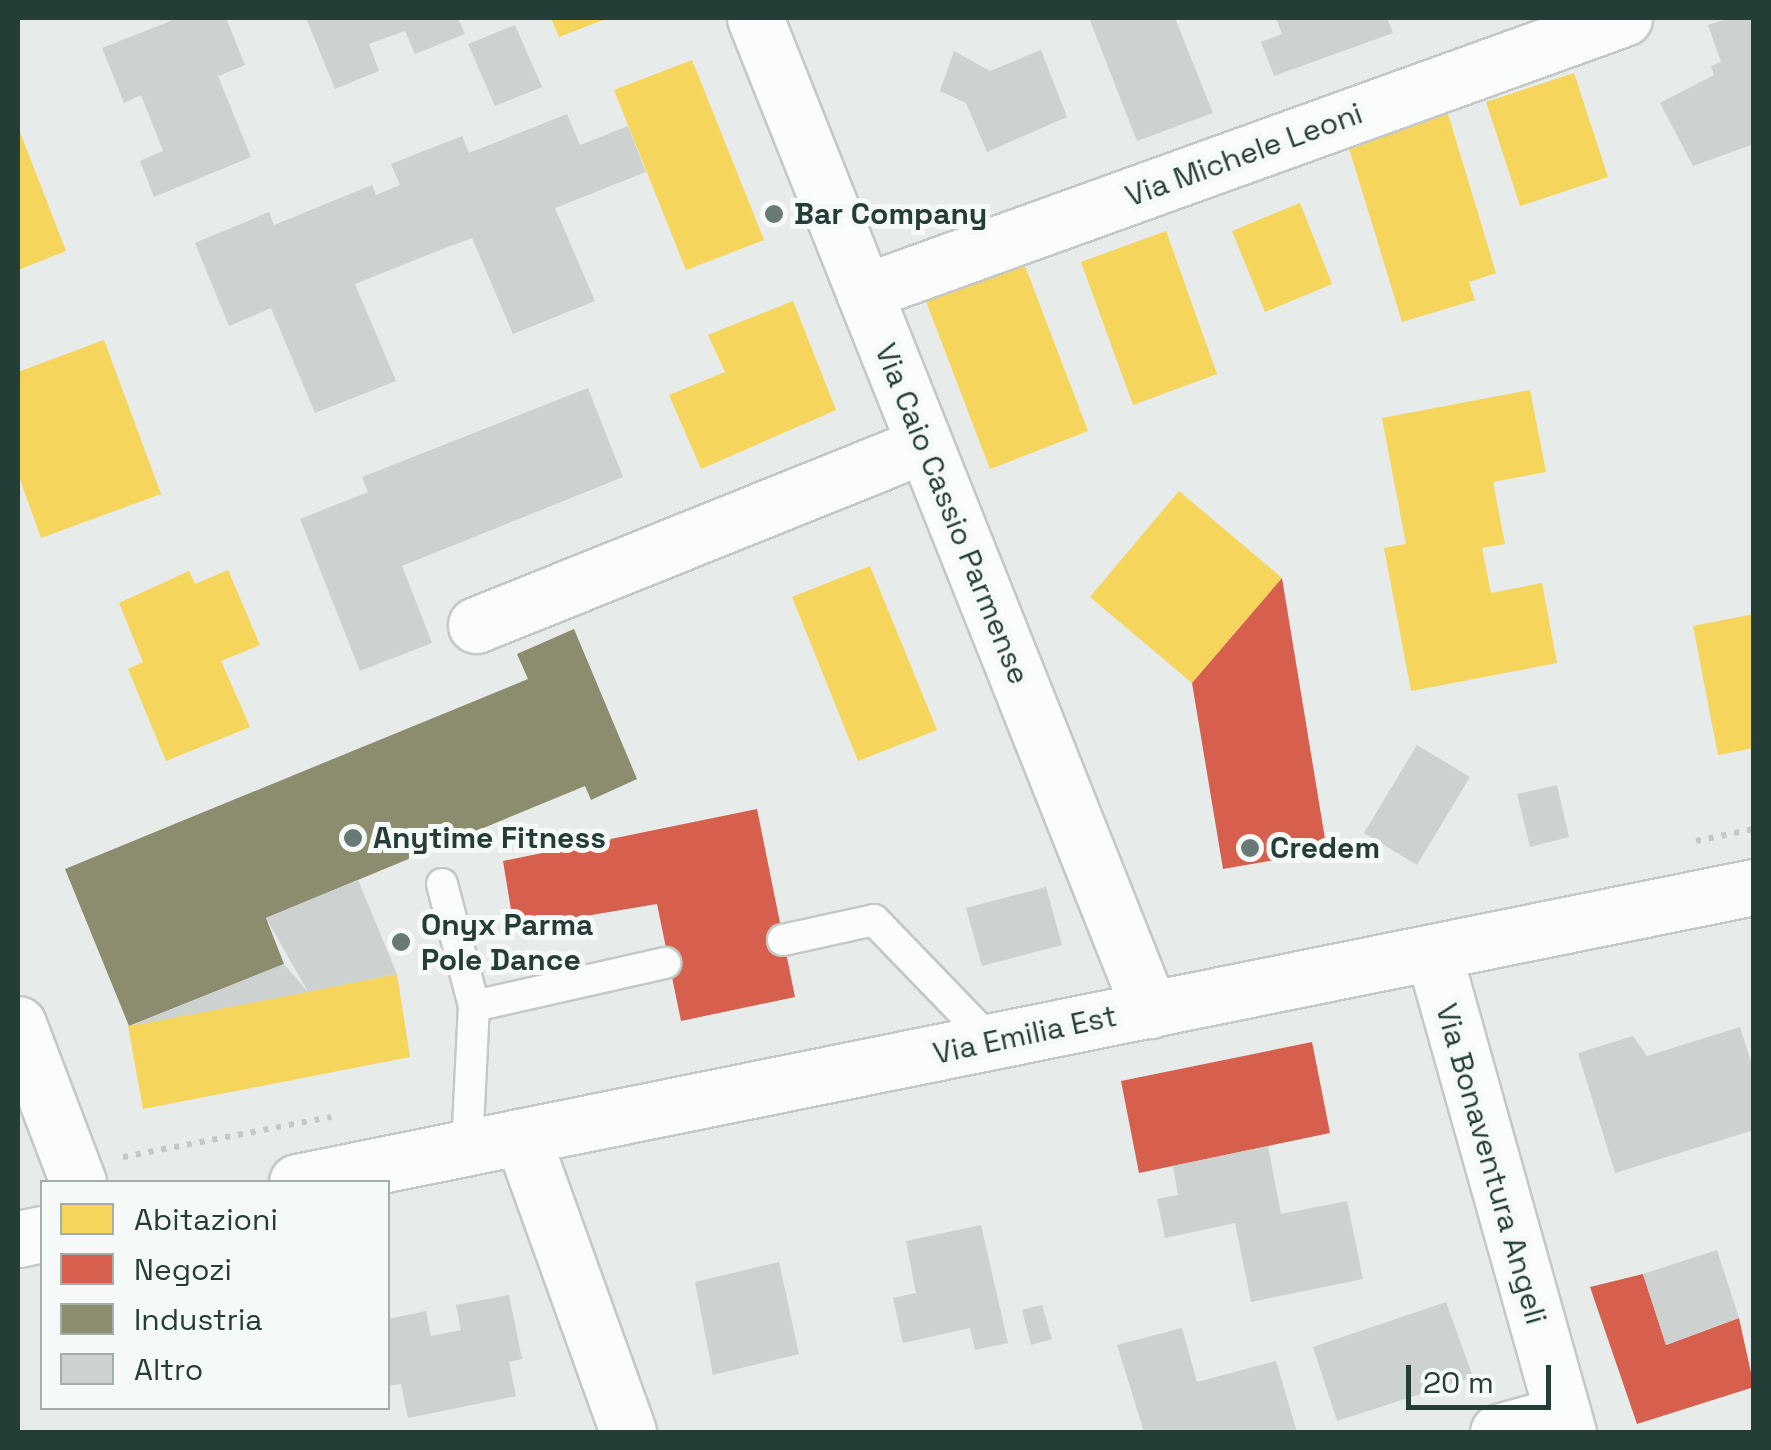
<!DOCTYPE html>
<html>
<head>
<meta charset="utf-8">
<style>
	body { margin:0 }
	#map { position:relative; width:1771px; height:1450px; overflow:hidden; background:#e7ebe9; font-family:"Space Grotesk",sans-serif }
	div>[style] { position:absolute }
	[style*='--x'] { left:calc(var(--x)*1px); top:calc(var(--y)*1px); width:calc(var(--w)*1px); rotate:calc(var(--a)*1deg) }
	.homes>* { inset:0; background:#f6d55c }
	.shops>* { inset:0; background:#d6604d }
	.industry>* { inset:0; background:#8c8c6e }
	.building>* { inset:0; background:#cdd2d0 }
	.path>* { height:6px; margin-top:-3px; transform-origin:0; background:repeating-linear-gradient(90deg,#c2cac7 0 5px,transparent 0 13px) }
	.roads { filter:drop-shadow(2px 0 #c4c8c6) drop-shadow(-2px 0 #c4c8c6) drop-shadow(0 2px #c4c8c6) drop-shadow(0 -2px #c4c8c6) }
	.service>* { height:30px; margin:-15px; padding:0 15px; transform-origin:15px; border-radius:15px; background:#fbfcfc }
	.minor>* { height:55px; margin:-27.5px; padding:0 27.5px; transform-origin:27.5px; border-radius:27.5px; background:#fbfcfc }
	.secondary>* { height:55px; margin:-27.5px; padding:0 27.5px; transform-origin:27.5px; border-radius:27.5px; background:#fbfcfc }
	.dots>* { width:28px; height:28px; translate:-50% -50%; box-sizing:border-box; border:5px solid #f5f9f7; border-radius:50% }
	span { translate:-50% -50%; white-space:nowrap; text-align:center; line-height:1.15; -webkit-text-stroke:10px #f5f9f7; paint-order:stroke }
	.street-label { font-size:30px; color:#253d37 }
	.poi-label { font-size:30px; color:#253d37; font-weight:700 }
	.left { translate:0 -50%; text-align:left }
	.frame { position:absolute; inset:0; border:20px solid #253d37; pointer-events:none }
	.legend { position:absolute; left:40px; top:1180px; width:350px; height:230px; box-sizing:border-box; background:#f5f9f7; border:2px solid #a2aeaa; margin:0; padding:12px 18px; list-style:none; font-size:30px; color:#253d37 }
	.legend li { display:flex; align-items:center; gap:20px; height:50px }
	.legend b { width:50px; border:2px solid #a2aeaa }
	.scale { position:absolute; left:1406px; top:1365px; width:145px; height:45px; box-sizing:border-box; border:5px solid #253d37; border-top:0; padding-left:12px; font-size:30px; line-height:35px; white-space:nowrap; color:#253d37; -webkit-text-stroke:8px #f5f9f7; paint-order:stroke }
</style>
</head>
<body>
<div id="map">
	<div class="homes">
		<div style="clip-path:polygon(551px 18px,608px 18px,559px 37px)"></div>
		<div style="clip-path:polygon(692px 60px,764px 240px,686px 270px,614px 90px)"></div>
		<div style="clip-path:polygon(1574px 73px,1608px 177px,1520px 206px,1486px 102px)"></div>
		<div style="clip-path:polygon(1448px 114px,1496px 273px,1469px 282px,1475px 300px,1402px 322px,1348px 145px)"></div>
		<div style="clip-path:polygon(18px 127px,66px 251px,18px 270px)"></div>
		<div style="clip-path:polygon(1300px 203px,1332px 284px,1265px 312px,1232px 231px)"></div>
		<div style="clip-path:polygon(1166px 231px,1217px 374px,1133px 405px,1081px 262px)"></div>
		<div style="clip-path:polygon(1020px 253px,1088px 431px,990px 469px,922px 291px)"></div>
		<div style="clip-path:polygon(793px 301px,836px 410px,701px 469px,669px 395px,725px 372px,708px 335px)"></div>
		<div style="clip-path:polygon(104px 340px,161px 494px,41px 538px,18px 474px,18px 372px)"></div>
		<div style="clip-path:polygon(1530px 390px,1546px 472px,1493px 482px,1505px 544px,1482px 548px,1491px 593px,1542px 583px,1557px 663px,1411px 691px,1384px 548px,1406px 544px,1382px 418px)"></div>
		<div style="clip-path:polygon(1179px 491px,1282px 578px,1192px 683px,1090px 597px)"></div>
		<div style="clip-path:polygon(870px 566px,937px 730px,858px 761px,792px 597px)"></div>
		<div style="clip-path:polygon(228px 570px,260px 645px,221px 661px,250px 727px,166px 761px,128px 669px,143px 662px,119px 603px,189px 571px,195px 584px)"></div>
		<div style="clip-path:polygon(1754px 614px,1754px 748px,1718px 755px,1693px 626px)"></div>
		<div style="clip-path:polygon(397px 974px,410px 1057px,143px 1109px,128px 1026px)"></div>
	</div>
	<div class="shops">
		<div style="clip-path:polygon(1282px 578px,1327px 851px,1223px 869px,1192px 683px)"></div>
		<div style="clip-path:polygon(757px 809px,795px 997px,681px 1021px,657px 904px,514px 928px,503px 861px)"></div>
		<div style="clip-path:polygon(1312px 1042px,1330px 1133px,1139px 1173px,1121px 1081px)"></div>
		<div style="clip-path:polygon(1643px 1274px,1666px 1345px,1739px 1318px,1754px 1387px,1637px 1424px,1590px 1287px)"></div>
	</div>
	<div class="industry">
		<div style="clip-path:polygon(574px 629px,637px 779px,591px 800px,585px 786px,266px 918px,284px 964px,129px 1026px,65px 869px,528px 679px,517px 654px)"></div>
	</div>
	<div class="building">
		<div style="clip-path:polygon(178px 18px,226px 18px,245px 65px,218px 76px,251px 157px,154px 197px,140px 161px,163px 151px,141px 95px,124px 103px,102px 48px)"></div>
		<div style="clip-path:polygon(306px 18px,458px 18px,465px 34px,415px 54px,405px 31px,369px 44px,379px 71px,335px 89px)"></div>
		<div style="clip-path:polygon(1089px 18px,1175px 18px,1213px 113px,1137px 141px)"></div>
		<div style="clip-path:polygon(1276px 18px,1387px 18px,1393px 33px,1274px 76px,1261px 42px,1282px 34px)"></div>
		<div style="clip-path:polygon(1729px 18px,1754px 18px,1754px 144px,1693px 166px,1660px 103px,1714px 75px,1711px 66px,1721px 62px,1708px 25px)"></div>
		<div style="clip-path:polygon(515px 25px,542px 87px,495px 106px,468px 44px)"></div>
		<div style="clip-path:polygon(1041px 50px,1067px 117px,987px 152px,966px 103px,940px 91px,954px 51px,990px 71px)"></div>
		<div style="clip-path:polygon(567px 114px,580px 145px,628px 126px,646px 172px,555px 208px,595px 301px,513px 334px,472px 238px,440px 250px,355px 284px,396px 381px,315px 413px,271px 308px,229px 326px,195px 243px,269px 212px,274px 225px,372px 185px,376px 195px,400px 185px,391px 164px,462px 136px,469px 153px)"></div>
		<div style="clip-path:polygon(588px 388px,623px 477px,402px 566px,432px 643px,360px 671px,300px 519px,368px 492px,362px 477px)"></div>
		<div style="clip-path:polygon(1417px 745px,1470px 777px,1417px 865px,1364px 833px)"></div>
		<div style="clip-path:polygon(1557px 785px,1569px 837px,1530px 847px,1517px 794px)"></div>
		<div style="clip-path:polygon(358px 880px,397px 974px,308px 992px,266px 918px)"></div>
		<div style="clip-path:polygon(1046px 887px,1062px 945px,982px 966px,966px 908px)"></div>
		<div style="clip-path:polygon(284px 964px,308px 992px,137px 1025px,137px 1023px)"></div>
		<div style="clip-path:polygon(1740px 1027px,1754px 1071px,1754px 1130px,1615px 1173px,1578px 1053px,1633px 1036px,1647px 1056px)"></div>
		<div style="clip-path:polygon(1268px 1146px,1281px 1214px,1347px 1201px,1363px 1279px,1251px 1302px,1235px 1223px,1165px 1238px,1157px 1199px,1178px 1195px,1173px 1166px)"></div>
		<div style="clip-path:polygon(981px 1225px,1008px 1343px,975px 1350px,970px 1328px,903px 1343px,893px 1298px,916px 1293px,906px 1241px)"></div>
		<div style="clip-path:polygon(1717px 1250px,1739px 1318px,1666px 1345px,1643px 1274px)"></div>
		<div style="clip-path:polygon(779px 1262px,799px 1354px,713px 1375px,695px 1282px)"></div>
		<div style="clip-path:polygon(509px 1295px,522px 1359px,509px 1362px,516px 1396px,408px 1418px,401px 1384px,388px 1386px,388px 1319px,426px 1311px,431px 1336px,461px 1330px,456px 1305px)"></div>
		<div style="clip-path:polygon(1446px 1302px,1473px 1377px,1337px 1421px,1313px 1347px)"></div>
		<div style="clip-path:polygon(1042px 1305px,1052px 1339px,1031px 1345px,1022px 1310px)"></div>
		<div style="clip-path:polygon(1182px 1328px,1197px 1382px,1276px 1361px,1297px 1432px,1144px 1432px,1117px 1345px)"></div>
	</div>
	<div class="path">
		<div style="--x:1696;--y:841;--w:59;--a:-11.7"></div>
		<div style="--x:123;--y:1157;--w:212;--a:-10.9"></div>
	</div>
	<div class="roads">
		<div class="service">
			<div style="--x:442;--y:884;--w:126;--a:75.3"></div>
			<div style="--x:783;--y:940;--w:93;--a:-12.4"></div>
			<div style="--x:874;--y:920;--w:170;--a:46"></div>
			<div style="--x:467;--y:1148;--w:142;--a:-87.2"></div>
			<div style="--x:474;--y:1006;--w:196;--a:-12.7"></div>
		</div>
		<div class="minor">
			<div style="--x:755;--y:18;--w:1068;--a:68.29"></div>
			<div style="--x:864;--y:292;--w:808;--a:-19.83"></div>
			<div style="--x:476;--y:625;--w:483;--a:-21.9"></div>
			<div style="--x:1433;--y:952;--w:499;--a:74.3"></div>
			<div style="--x:18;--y:1024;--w:169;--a:69.2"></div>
			<div style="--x:522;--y:1137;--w:313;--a:70.2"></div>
			<div style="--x:1498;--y:1432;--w:67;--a:-15.5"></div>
		</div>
		<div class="secondary">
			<div style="--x:297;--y:1182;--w:1487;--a:-11.45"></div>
			<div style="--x:18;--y:1239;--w:25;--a:-12"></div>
		</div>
	</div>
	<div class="dots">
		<div style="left:774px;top:214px;background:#697a75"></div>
		<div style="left:353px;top:838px;background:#697a75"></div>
		<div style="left:1250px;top:848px;background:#697a75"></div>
		<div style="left:401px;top:942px;background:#697a75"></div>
	</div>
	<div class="street-label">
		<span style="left:1244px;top:155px;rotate:-20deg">Via Michele Leoni</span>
		<span style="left:952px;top:514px;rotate:68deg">Via Caio Cassio Parmense</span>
		<span style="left:1025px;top:1035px;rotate:-12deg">Via Emilia Est</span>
		<span style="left:1491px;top:1164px;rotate:74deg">Via Bonaventura Angeli</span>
	</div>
	<div class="poi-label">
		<span class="left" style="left:794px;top:214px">Bar Company</span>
		<span class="left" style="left:373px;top:838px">Anytime Fitness</span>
		<span class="left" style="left:1270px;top:848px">Credem</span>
		<span class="left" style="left:421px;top:942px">Onyx Parma<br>Pole Dance</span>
	</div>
	<div class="frame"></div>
	<ul class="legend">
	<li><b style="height:28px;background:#f6d55c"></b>Abitazioni</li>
	<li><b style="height:28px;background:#d6604d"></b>Negozi</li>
	<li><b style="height:28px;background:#8c8c6e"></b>Industria</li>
	<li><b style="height:28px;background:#cdd2d0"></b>Altro</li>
	</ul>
	<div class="scale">20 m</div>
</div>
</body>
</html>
